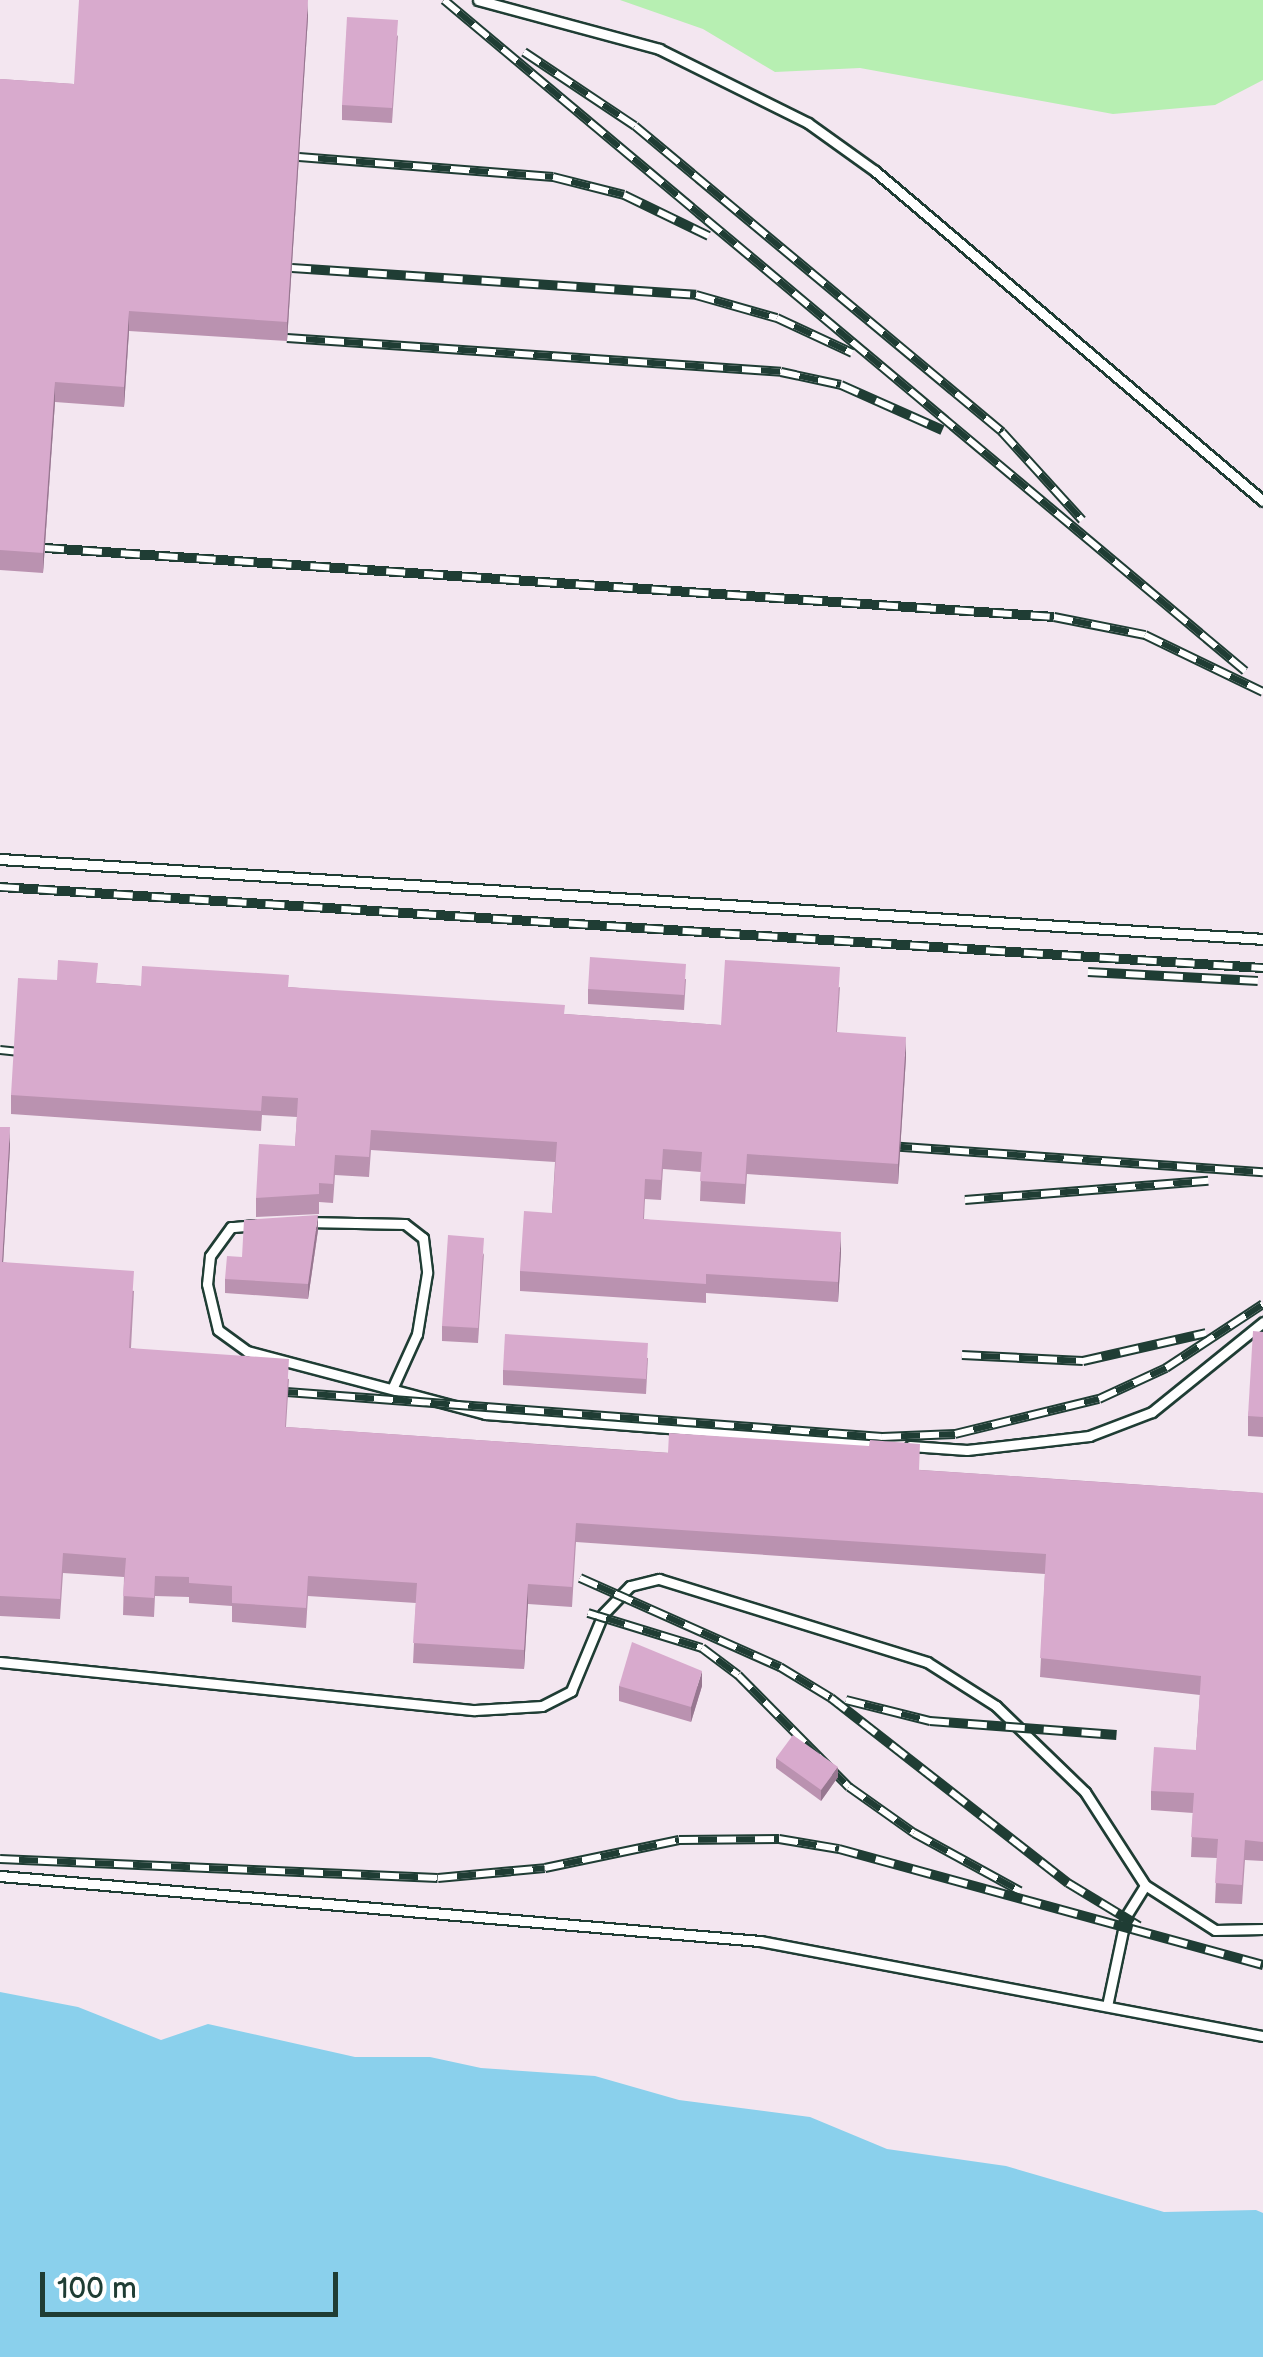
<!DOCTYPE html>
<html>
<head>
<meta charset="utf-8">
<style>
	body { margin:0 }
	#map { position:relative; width:1263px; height:2357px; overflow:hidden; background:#f3e6f0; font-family:"Balsamiq Sans",sans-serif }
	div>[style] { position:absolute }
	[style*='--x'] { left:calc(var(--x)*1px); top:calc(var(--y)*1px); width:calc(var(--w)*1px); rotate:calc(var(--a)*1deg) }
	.green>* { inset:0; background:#b7efb2 }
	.water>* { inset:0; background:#8ad0ec }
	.roads { filter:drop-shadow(2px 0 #1f3d34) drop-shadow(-2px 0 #1f3d34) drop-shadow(0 2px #1f3d34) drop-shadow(0 -2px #1f3d34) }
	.lane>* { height:9px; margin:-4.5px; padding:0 4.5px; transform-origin:4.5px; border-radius:4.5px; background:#fff }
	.rail>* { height:10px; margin-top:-5px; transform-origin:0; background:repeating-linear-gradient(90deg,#fff 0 19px,#1f3d34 0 38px); box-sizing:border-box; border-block:2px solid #1f3d34 }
	.wall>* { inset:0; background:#ba92b0 }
	.shaded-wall>* { inset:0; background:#977790 }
	.building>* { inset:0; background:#d8aacd }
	span { translate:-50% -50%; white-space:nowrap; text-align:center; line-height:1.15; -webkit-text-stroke:8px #fff; paint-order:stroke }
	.scale { position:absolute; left:40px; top:2272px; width:298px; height:45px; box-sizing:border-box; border:5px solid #1f3d34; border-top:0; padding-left:12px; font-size:30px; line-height:35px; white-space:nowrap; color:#1f3d34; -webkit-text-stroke:8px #fff; paint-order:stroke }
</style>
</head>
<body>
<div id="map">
	<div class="green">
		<div style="clip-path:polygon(620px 0,1263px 0,1263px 80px,1215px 105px,1113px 114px,860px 68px,775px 72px,703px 29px)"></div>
	</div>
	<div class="water">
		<div style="clip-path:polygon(0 1992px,78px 2007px,161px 2040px,208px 2024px,355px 2057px,430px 2057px,481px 2068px,595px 2076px,679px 2100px,810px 2117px,887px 2149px,1006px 2166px,1164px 2212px,1256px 2210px,1263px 2213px,1263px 2357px,0 2357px)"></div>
	</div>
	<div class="roads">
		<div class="lane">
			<div style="--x:478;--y:0;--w:188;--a:15.1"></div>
			<div style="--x:659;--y:49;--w:166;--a:26.4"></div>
			<div style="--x:808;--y:123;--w:82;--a:35.6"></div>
			<div style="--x:875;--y:171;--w:509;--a:40.38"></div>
			<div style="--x:0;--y:859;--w:1266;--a:3.62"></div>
			<div style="--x:306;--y:1222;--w:99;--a:1.2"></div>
			<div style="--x:405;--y:1224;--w:23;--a:38"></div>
			<div style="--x:423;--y:1238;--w:35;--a:83"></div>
			<div style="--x:427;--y:1273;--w:62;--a:99.3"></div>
			<div style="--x:417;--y:1334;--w:58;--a:114.4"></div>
			<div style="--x:256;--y:1225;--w:25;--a:175"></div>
			<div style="--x:231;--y:1227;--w:36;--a:126"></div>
			<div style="--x:210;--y:1256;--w:28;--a:96"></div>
			<div style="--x:207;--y:1284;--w:47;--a:76.6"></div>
			<div style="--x:218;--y:1330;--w:36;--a:36"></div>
			<div style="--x:247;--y:1351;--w:246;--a:14.8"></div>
			<div style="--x:485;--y:1414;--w:395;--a:4.4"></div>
			<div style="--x:910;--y:1446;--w:57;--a:4"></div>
			<div style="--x:967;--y:1450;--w:123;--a:-6.5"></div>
			<div style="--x:1089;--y:1436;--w:67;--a:-20.9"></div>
			<div style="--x:1152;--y:1412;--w:143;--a:-39"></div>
			<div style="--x:0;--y:1662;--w:477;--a:5.8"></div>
			<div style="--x:475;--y:1710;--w:67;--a:-3.4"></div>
			<div style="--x:542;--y:1706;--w:33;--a:-27"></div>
			<div style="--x:571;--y:1691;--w:83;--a:-67.4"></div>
			<div style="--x:603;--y:1614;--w:39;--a:-46"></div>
			<div style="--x:630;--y:1586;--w:30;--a:-14"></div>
			<div style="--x:659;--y:1579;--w:281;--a:17.2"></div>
			<div style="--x:927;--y:1662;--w:82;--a:32.5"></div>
			<div style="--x:996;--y:1706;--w:124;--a:44"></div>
			<div style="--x:1085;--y:1792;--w:111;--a:57.2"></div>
			<div style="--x:1145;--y:1885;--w:83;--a:32.7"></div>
			<div style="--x:1215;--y:1930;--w:48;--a:-1.2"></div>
			<div style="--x:0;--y:1876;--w:763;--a:4.89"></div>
			<div style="--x:760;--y:1941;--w:512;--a:10.7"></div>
			<div style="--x:1107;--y:2006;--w:92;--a:-78.1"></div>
			<div style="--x:1126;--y:1916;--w:36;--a:-58"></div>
		</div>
	</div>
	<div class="rail">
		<div style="--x:444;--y:0;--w:1045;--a:39.95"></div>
		<div style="--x:524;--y:52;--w:133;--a:33.7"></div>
		<div style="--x:635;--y:126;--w:478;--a:39.8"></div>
		<div style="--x:1002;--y:432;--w:119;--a:47.7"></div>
		<div style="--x:299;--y:157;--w:255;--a:4.5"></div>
		<div style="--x:553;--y:177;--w:73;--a:14.2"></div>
		<div style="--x:624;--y:195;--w:94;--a:25.8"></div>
		<div style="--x:292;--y:268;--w:405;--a:3.8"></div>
		<div style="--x:696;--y:295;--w:84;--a:15.9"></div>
		<div style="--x:777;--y:318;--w:83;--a:25"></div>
		<div style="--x:287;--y:338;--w:495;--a:3.9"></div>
		<div style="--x:781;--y:372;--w:61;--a:12.2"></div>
		<div style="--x:841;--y:385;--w:111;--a:24"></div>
		<div style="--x:45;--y:548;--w:1011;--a:3.91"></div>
		<div style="--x:1054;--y:617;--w:93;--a:11.2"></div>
		<div style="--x:1145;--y:635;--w:131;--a:25.8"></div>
		<div style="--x:0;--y:887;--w:1266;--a:3.67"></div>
		<div style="--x:1088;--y:972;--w:170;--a:3"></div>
		<div style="--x:0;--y:1050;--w:39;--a:6"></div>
		<div style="--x:874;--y:1145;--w:390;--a:4"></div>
		<div style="--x:965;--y:1200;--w:244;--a:-4.5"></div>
		<div style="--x:962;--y:1355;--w:121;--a:2.8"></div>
		<div style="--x:1083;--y:1361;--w:126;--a:-12.8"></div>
		<div style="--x:260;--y:1390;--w:624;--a:4.32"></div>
		<div style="--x:882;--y:1437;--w:73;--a:-2.4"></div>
		<div style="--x:955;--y:1434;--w:148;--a:-13.7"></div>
		<div style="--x:1099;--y:1399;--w:74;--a:-24.8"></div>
		<div style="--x:1166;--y:1368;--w:116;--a:-33.4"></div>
		<div style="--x:580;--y:1578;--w:219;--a:24"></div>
		<div style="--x:780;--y:1667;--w:60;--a:31.3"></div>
		<div style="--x:831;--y:1698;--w:301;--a:38"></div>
		<div style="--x:1068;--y:1883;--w:83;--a:31.2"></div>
		<div style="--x:588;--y:1613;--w:119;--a:17.1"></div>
		<div style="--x:702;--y:1648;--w:45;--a:36.9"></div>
		<div style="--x:738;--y:1675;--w:158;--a:45.3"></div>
		<div style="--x:849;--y:1787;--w:80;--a:35.3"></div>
		<div style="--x:914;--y:1833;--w:121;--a:28.7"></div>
		<div style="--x:846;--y:1700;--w:87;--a:14"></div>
		<div style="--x:930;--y:1721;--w:187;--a:4.3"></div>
		<div style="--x:0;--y:1859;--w:438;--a:2.5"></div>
		<div style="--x:438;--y:1878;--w:107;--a:-5.3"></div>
		<div style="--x:545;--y:1868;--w:137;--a:-11.8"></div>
		<div style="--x:679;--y:1840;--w:100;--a:-0.6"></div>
		<div style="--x:779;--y:1839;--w:61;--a:9.5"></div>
		<div style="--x:839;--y:1849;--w:440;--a:15.3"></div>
	</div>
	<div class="wall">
		<div style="clip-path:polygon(308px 17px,287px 341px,129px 331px,124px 407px,55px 402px,43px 573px,0 570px,0 79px,74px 84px)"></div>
		<div style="clip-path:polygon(398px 35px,392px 123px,342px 120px,342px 105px)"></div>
		<div style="clip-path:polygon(686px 979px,684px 1010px,588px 1004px,588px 989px)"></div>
		<div style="clip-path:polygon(57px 980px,141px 986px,289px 987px,565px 1014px,721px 1025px,840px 987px,837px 1032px,906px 1057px,898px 1184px,747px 1174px,745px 1204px,700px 1201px,701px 1172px,663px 1169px,661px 1200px,645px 1199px,644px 1219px,841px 1252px,838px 1302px,706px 1293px,706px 1303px,520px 1291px,520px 1271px,552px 1213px,555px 1162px,371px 1150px,369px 1177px,335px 1175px,333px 1203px,319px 1202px,319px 1214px,256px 1217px,256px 1198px,295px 1146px,297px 1117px,262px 1115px,261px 1131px,11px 1114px,11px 1095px)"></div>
		<div style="clip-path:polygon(0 1127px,10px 1147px,3px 1262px,134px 1291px,131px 1348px,289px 1379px,286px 1427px,1263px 1493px,1263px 1861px,1245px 1860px,1242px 1904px,1215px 1903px,1217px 1858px,1191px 1857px,1193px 1813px,1151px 1810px,1151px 1791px,1196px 1750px,1200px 1695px,1040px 1677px,1045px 1574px,576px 1542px,572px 1607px,528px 1604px,524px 1669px,413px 1663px,416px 1603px,308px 1596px,306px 1628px,232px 1622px,232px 1606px,189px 1603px,189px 1597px,155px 1596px,154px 1617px,123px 1615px,124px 1577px,63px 1573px,60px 1619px,0 1616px)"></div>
		<div style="clip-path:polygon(318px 1230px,308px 1299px,225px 1293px,225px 1279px,242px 1257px)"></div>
		<div style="clip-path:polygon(484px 1253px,478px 1343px,442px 1341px,442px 1326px)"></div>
		<div style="clip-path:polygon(1263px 1332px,1263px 1437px,1248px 1436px,1248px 1416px)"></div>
		<div style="clip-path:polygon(648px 1358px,646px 1394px,503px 1385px,503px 1370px)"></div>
		<div style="clip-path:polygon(619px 1686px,702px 1686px,691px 1722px,619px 1701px)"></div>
		<div style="clip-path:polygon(776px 1758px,838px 1777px,821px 1801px,776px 1768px)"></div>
	</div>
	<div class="shaded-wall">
		<div style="clip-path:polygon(308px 0,308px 17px,287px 341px,287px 322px)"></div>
		<div style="clip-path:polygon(129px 311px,129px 331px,124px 407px,124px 387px)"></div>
		<div style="clip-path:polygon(55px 382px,55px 402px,43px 573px,43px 553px)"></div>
		<div style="clip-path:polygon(906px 1037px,906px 1057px,898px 1184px,898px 1164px)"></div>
		<div style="clip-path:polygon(10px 1127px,10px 1147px,2px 1282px,2px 1262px)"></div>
		<div style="clip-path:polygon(318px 1215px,318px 1230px,308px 1299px,308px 1284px)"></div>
		<div style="clip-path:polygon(841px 1232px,841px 1252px,838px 1302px,838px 1282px)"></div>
		<div style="clip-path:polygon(528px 1584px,528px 1604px,524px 1669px,524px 1650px)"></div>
		<div style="clip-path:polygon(702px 1671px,702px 1686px,691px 1722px,691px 1707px)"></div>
		<div style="clip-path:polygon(838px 1767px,838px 1777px,821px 1801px,821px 1790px)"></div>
	</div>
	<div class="building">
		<div style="clip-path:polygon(79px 0,308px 0,287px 322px,129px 311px,124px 387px,55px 382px,43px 553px,0 550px,0 79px,74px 84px)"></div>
		<div style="clip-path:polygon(347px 17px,398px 20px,392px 108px,342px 105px)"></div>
		<div style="clip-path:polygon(590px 957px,686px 964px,684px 995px,588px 989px)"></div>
		<div style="clip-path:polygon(58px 960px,98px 963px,96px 983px,141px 986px,142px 966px,289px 975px,288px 987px,565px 1005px,564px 1014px,721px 1025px,725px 960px,840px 967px,836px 1032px,906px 1037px,898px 1164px,747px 1154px,745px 1184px,700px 1181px,702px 1152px,663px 1149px,661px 1180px,645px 1179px,643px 1219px,841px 1232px,838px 1282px,706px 1274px,706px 1284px,520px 1271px,524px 1211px,552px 1213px,557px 1142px,371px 1130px,369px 1157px,335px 1155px,333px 1184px,319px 1183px,319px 1194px,256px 1198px,259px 1144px,295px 1146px,298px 1098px,262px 1096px,261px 1111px,11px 1095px,18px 978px,57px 980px)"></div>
		<div style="clip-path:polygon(0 1127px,10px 1127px,2px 1262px,134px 1271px,129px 1348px,289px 1359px,285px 1427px,668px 1453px,669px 1433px,869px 1446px,870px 1440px,920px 1444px,919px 1470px,1263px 1493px,1263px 1842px,1245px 1840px,1242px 1885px,1215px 1883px,1218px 1839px,1191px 1837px,1194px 1793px,1151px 1791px,1154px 1747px,1196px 1750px,1201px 1676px,1040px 1658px,1046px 1554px,576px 1523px,572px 1587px,528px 1584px,524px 1650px,413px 1643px,417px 1583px,308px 1576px,306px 1608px,232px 1603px,232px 1586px,189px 1583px,189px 1577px,155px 1576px,154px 1598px,123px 1596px,126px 1558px,63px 1553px,60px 1599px,0 1596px)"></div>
		<div style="clip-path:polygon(318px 1215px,308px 1284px,225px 1279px,227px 1256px,242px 1257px,244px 1220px)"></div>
		<div style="clip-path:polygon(448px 1235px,484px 1238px,478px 1328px,442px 1326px)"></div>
		<div style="clip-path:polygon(1253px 1331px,1263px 1332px,1263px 1417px,1248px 1416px)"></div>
		<div style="clip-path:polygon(505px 1334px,648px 1343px,646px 1379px,503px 1370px)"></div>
		<div style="clip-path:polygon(632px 1642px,702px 1671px,691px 1707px,619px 1686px)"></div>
		<div style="clip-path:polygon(793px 1735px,838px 1767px,821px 1790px,776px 1758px)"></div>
	</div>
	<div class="scale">100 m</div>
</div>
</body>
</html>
